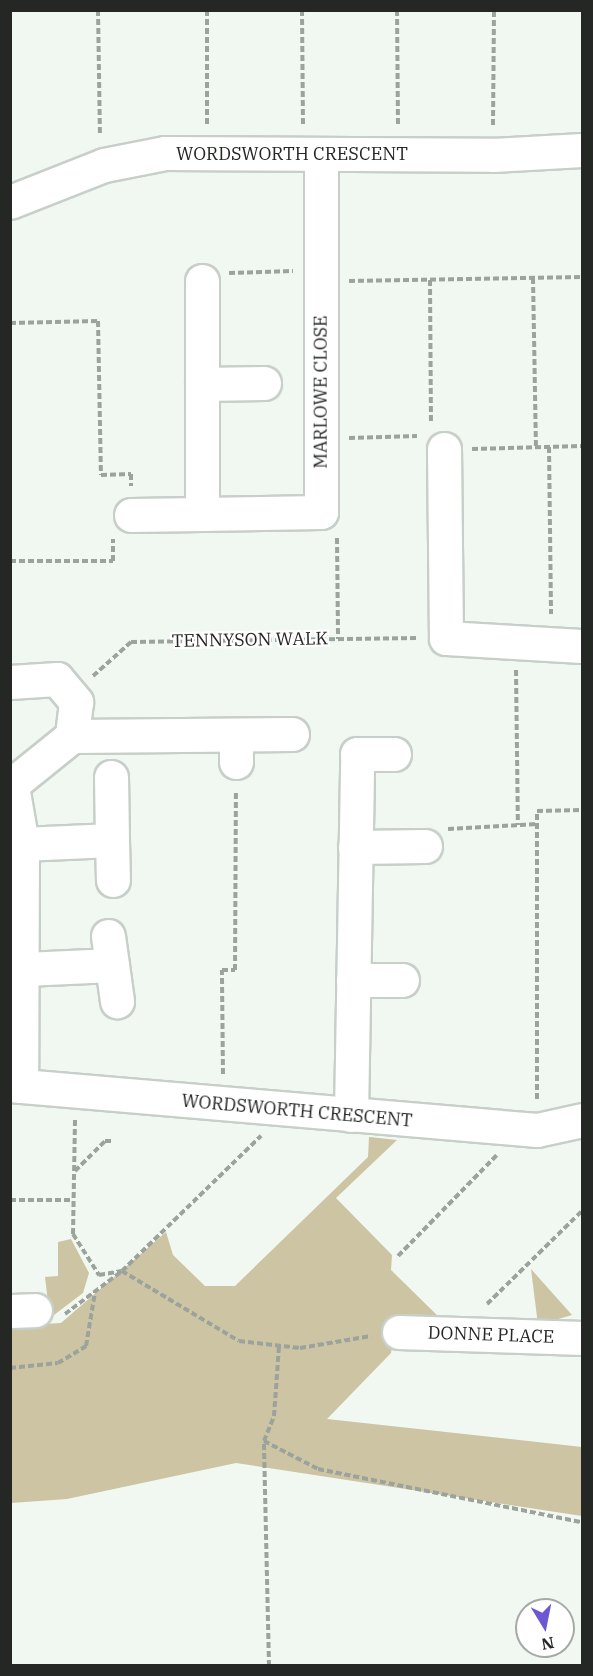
<!DOCTYPE html>
<html>
<head>
<meta charset="utf-8">
<style>
	body { margin:0 }
	#map { position:relative; width:593px; height:1676px; overflow:hidden; background:#f0f8f1; font-family:"IBM Plex Serif",serif }
	div>[style] { position:absolute }
	[style*='--x'] { left:calc(var(--x)*1px); top:calc(var(--y)*1px); width:calc(var(--w)*1px); rotate:calc(var(--a)*1deg) }
	.green>* { inset:0; background:#ccc4a2 }
	.path>* { height:4px; margin-top:-2px; transform-origin:0; background:repeating-linear-gradient(90deg,#9ca29c 0 6px,transparent 0 9px) }
	.roads { filter:drop-shadow(2px 0 #c7cfc8) drop-shadow(-2px 0 #c7cfc8) drop-shadow(0 2px #c7cfc8) drop-shadow(0 -2px #c7cfc8) }
	.minor>* { height:33px; margin:-16.5px; padding:0 16.5px; transform-origin:16.5px; border-radius:16.5px; background:#fff }
	span { translate:-50% -50%; white-space:nowrap; text-align:center; line-height:1.15; -webkit-text-stroke:4.5px #fff; paint-order:stroke }
	.street-label { font-size:18px; color:#242724 }
	.frame { position:absolute; inset:0; border:12px solid #242724; pointer-events:none }
	.north { position:absolute; left:515px; top:1598px; width:60px; height:60px; box-sizing:border-box; background:#fff; border:2px solid #a7a9a7; border-radius:50%; rotate:170deg; font-size:16px; font-weight:700; line-height:24px; text-align:center; color:#242724 }
	.north::after { content:''; display:block; margin:auto; width:21px; height:27px; background:#6d58d2; clip-path:polygon(50% 0,100% 100%,50% 72%,0 100%) }
</style>
</head>
<body>
<div id="map">
	<div class="green">
		<div style="clip-path:polygon(369px 1137px,397px 1140px,336px 1198px,392px 1255px,391px 1270px,444px 1322px,397px 1320px,391px 1353px,327px 1419px,582px 1447px,582px 1516px,236px 1463px,67px 1499px,11px 1503px,10px 1326px,61px 1323px,166px 1232px,173px 1255px,205px 1286px,235px 1286px,368px 1157px)"></div>
		<div style="clip-path:polygon(71px 1239px,89px 1273px,83px 1293px,50px 1318px,45px 1277px,58px 1276px,58px 1242px)"></div>
		<div style="clip-path:polygon(531px 1269px,572px 1315px,538px 1325px)"></div>
	</div>
	<div class="path">
		<div style="--x:98;--y:10;--w:126;--a:89.1"></div>
		<div style="--x:207;--y:10;--w:114;--a:90"></div>
		<div style="--x:302;--y:10;--w:114;--a:89.5"></div>
		<div style="--x:397;--y:10;--w:117;--a:89.5"></div>
		<div style="--x:493;--y:125;--w:115;--a:-89.5"></div>
		<div style="--x:229;--y:273;--w:64;--a:-1.8"></div>
		<div style="--x:533;--y:278;--w:170;--a:89"></div>
		<div style="--x:430;--y:280;--w:144;--a:89.6"></div>
		<div style="--x:349;--y:281;--w:233;--a:-1"></div>
		<div style="--x:10;--y:323;--w:88;--a:-1.3"></div>
		<div style="--x:98;--y:321;--w:154;--a:88.9"></div>
		<div style="--x:101;--y:475;--w:30;--a:-2"></div>
		<div style="--x:131;--y:474;--w:12;--a:90"></div>
		<div style="--x:349;--y:438;--w:68;--a:-1.7"></div>
		<div style="--x:549;--y:447;--w:167;--a:89.3"></div>
		<div style="--x:472;--y:449;--w:110;--a:-1.6"></div>
		<div style="--x:337;--y:538;--w:101;--a:89.4"></div>
		<div style="--x:10;--y:561;--w:103;--a:0"></div>
		<div style="--x:113;--y:561;--w:22;--a:-90"></div>
		<div style="--x:516;--y:670;--w:155;--a:89.3"></div>
		<div style="--x:93;--y:676;--w:51;--a:-41.8"></div>
		<div style="--x:131;--y:642;--w:287;--a:-0.8"></div>
		<div style="--x:448;--y:829;--w:89;--a:-3.2"></div>
		<div style="--x:223;--y:1074;--w:104;--a:-90.6"></div>
		<div style="--x:222;--y:970;--w:13;--a:0"></div>
		<div style="--x:235;--y:970;--w:179;--a:-89.7"></div>
		<div style="--x:537;--y:1099;--w:288;--a:-90"></div>
		<div style="--x:537;--y:811;--w:45;--a:-1.3"></div>
		<div style="--x:75;--y:1120;--w:114;--a:91"></div>
		<div style="--x:73;--y:1234;--w:49;--a:57.6"></div>
		<div style="--x:99;--y:1275;--w:23;--a:-10"></div>
		<div style="--x:122;--y:1271;--w:136;--a:30.9"></div>
		<div style="--x:239;--y:1341;--w:61;--a:6.5"></div>
		<div style="--x:300;--y:1348;--w:72;--a:-9.6"></div>
		<div style="--x:75;--y:1171;--w:42;--a:-45"></div>
		<div style="--x:105;--y:1141;--w:8;--a:0"></div>
		<div style="--x:10;--y:1200;--w:60;--a:0"></div>
		<div style="--x:398;--y:1256;--w:141;--a:-45.6"></div>
		<div style="--x:487;--y:1304;--w:133;--a:-44.4"></div>
		<div style="--x:65;--y:1314;--w:71;--a:-37"></div>
		<div style="--x:122;--y:1271;--w:194;--a:-44.2"></div>
		<div style="--x:10;--y:1368;--w:48;--a:-5.9"></div>
		<div style="--x:58;--y:1363;--w:33;--a:-31"></div>
		<div style="--x:86;--y:1346;--w:55;--a:-80.5"></div>
		<div style="--x:264;--y:1441;--w:61;--a:27.4"></div>
		<div style="--x:318;--y:1469;--w:269;--a:11.4"></div>
		<div style="--x:269;--y:1666;--w:225;--a:-91.3"></div>
		<div style="--x:264;--y:1441;--w:27;--a:-68"></div>
		<div style="--x:274;--y:1416;--w:70;--a:-85.9"></div>
	</div>
	<div class="roads">
		<div class="minor">
			<div style="--x:10;--y:202;--w:101;--a:-21.5"></div>
			<div style="--x:104;--y:165;--w:62;--a:-11.1"></div>
			<div style="--x:165;--y:153;--w:328;--a:0.3"></div>
			<div style="--x:493;--y:155;--w:89;--a:-3.2"></div>
			<div style="--x:202;--y:281;--w:233;--a:90"></div>
			<div style="--x:202;--y:514;--w:119;--a:-1"></div>
			<div style="--x:321;--y:512;--w:358;--a:-90"></div>
			<div style="--x:202;--y:384;--w:62;--a:-0.9"></div>
			<div style="--x:444;--y:449;--w:189;--a:89.4"></div>
			<div style="--x:446;--y:638;--w:136;--a:3.4"></div>
			<div style="--x:131;--y:515;--w:71;--a:-0.8"></div>
			<div style="--x:10;--y:682;--w:47;--a:-3.7"></div>
			<div style="--x:57;--y:679;--w:30;--a:50"></div>
			<div style="--x:76;--y:702;--w:34;--a:97"></div>
			<div style="--x:72;--y:736;--w:80;--a:141.1"></div>
			<div style="--x:72;--y:736;--w:220;--a:-0.5"></div>
			<div style="--x:236;--y:762;--w:27;--a:-90"></div>
			<div style="--x:12;--y:786;--w:59;--a:80.2"></div>
			<div style="--x:22;--y:844;--w:242;--a:90.2"></div>
			<div style="--x:112;--y:840;--w:40;--a:88.6"></div>
			<div style="--x:22;--y:844;--w:90;--a:-2.5"></div>
			<div style="--x:112;--y:840;--w:63;--a:-90.9"></div>
			<div style="--x:355;--y:847;--w:70;--a:-0.8"></div>
			<div style="--x:108;--y:936;--w:66;--a:82.1"></div>
			<div style="--x:25;--y:969;--w:87;--a:-2.6"></div>
			<div style="--x:353;--y:980;--w:49;--a:0"></div>
			<div style="--x:10;--y:1085;--w:529;--a:4.88"></div>
			<div style="--x:537;--y:1130;--w:46;--a:-12.5"></div>
			<div style="--x:351;--y:1115;--w:361;--a:-89"></div>
			<div style="--x:357;--y:754;--w:37;--a:0"></div>
			<div style="--x:10;--y:1311;--w:25;--a:-2"></div>
			<div style="--x:399;--y:1332;--w:183;--a:1.9"></div>
		</div>
	</div>
	<div class="street-label">
		<span style="left:292px;top:154px">WORDSWORTH CRESCENT</span>
		<span style="left:321px;top:392px;rotate:-90deg">MARLOWE CLOSE</span>
		<span style="left:250px;top:640px;rotate:-1deg">TENNYSON WALK</span>
		<span style="left:297px;top:1111px;rotate:5deg">WORDSWORTH CRESCENT</span>
		<span style="left:491px;top:1335px;rotate:2deg">DONNE PLACE</span>
	</div>
	<div class="frame"></div>
	<div class="north">N</div>
</div>
</body>
</html>
